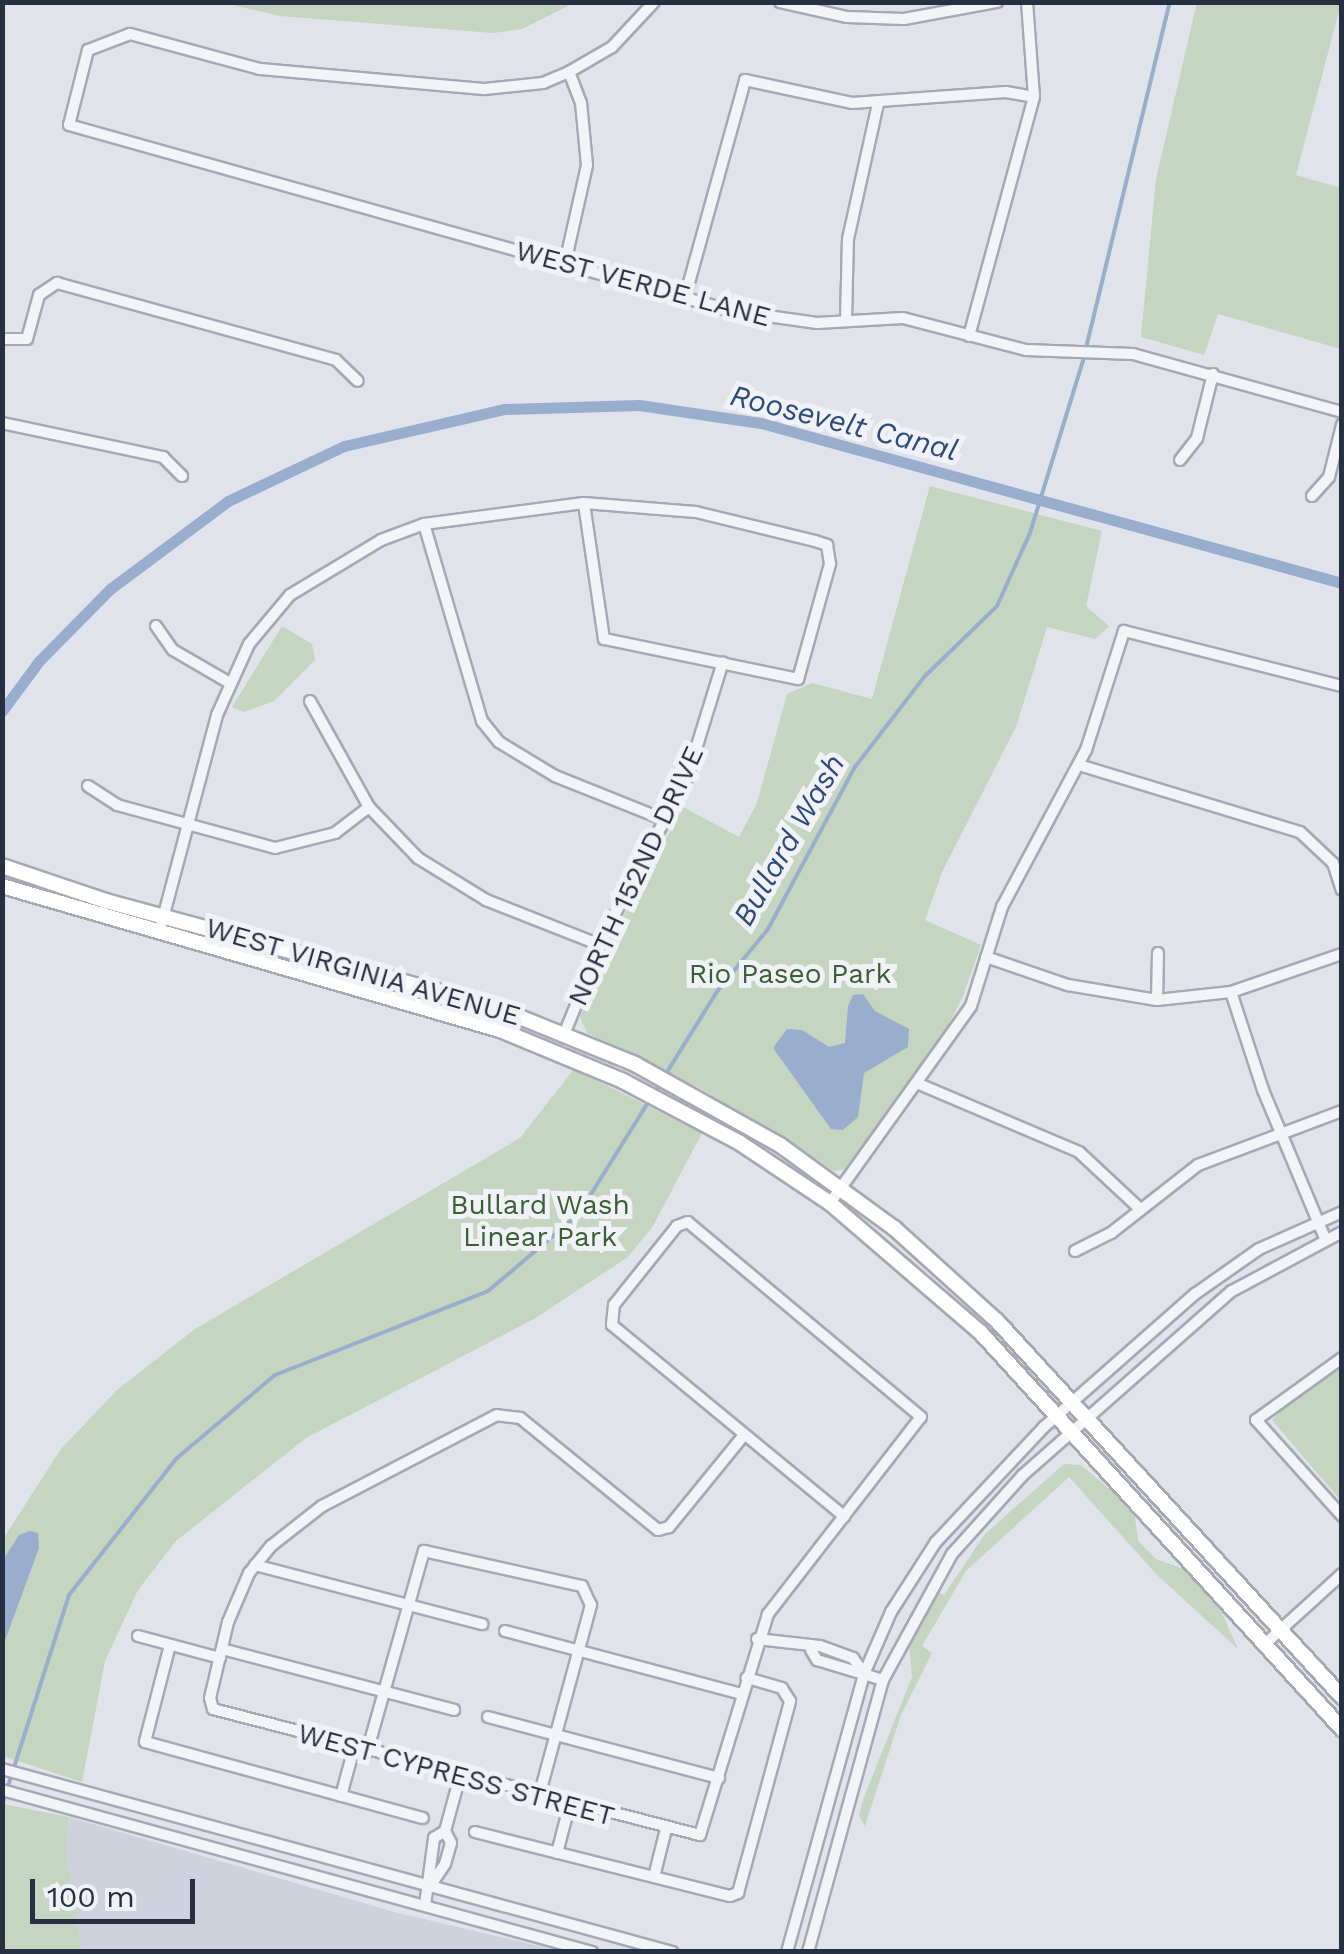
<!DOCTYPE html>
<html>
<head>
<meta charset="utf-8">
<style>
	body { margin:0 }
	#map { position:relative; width:1344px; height:1954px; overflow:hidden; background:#e0e3ea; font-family:"Work Sans",sans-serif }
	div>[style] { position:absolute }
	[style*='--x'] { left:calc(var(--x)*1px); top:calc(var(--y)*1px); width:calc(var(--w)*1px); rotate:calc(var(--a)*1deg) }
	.built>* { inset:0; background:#ced2dc }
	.green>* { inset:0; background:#c4d5c0 }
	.water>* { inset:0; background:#98aecd }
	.stream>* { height:4px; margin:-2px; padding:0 2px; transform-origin:2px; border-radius:2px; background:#98aecd }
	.canal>* { height:11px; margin:-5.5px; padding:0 5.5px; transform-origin:5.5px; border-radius:5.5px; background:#98aecd }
	.roads { filter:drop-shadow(2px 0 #a5a9b5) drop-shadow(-2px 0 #a5a9b5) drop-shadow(0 2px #a5a9b5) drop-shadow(0 -2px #a5a9b5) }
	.minor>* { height:10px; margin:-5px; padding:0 5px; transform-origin:5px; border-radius:5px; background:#f3f4f8 }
	.major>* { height:14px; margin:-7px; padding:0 7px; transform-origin:7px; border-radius:7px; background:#fff }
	span { translate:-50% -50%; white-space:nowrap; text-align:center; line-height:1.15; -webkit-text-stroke:10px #f0f2f7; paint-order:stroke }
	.street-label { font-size:28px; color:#272f43 }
	.park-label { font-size:28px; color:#386033 }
	.water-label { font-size:30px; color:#2d4b7b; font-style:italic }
	.frame { position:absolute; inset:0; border:5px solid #272f43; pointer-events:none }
	.scale { position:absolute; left:30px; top:1879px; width:165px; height:45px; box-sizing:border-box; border:5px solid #272f43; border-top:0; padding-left:12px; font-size:30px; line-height:35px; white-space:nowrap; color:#272f43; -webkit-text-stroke:8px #f0f2f7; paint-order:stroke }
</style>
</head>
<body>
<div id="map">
	<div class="built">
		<div style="clip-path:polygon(69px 1817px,398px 1913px,560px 1951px,82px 1951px,66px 1852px)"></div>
	</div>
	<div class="green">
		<div style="clip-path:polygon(1197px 2px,1341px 3px,1296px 175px,1341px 188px,1341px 349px,1218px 314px,1204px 355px,1141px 337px,1156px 179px)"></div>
		<div style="clip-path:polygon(224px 3px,574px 2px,574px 3px,522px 29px,493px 33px,280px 16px)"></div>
		<div style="clip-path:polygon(930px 486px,1102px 531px,1086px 606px,1109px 626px,1095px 639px,1047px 627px,1016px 727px,942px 872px,925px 920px,981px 945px,963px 996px,943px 1036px,846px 1169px,834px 1171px,703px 1090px,587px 1033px,580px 1017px,621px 921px,683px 807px,739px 837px,757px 803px,787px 694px,812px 683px,872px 699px)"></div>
		<div style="clip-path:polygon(282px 626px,312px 644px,315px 660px,274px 701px,244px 712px,232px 707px)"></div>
		<div style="clip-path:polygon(574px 1069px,702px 1133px,653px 1226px,628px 1257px,534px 1319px,306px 1438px,176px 1541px,138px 1590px,105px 1661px,82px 1782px,3px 1756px,3px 1539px,61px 1449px,117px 1390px,195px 1329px,520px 1138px)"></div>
		<div style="clip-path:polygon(1341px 1369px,1341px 1501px,1272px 1420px,1308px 1384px)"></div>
		<div style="clip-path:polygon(1064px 1464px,1081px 1465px,1113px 1492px,1135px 1517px,1138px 1541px,1156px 1559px,1183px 1569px,1220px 1609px,1238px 1649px,1157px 1575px,1069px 1477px,966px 1571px,922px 1646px,932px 1653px,901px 1715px,865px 1826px,859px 1815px,864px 1797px,912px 1677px,909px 1643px,937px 1591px,944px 1595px,985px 1534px)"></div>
		<div style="clip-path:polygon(3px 1804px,69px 1817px,66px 1852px,82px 1951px,3px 1951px)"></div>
	</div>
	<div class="water">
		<div style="clip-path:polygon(863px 994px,875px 1011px,909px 1029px,908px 1047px,864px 1073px,858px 1117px,843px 1130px,831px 1129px,773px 1048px,787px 1029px,802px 1030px,829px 1047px,845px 1043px,848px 1006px,853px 995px)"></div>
		<div style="clip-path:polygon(30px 1531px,38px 1533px,39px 1548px,3px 1646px,3px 1560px,19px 1535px)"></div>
	</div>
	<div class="stream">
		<div style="--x:1086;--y:348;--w:356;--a:-76.4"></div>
		<div style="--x:2;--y:1805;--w:220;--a:-72.3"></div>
		<div style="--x:69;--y:1595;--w:174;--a:-51.8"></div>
		<div style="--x:177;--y:1458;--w:128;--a:-40.3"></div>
		<div style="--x:275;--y:1375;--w:229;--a:-21.5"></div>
		<div style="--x:488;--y:1291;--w:118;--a:-40.2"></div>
		<div style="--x:578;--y:1215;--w:261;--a:-58.1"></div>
		<div style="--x:716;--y:993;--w:82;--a:-50.9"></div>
		<div style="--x:768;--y:929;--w:184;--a:-61.8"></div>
		<div style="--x:855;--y:767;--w:113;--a:-52.5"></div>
		<div style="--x:924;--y:677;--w:102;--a:-44.2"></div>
		<div style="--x:997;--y:606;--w:80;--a:-65.7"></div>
		<div style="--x:1030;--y:533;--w:184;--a:-72.9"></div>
	</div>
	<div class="canal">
		<div style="--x:2;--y:711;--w:62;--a:-53.5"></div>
		<div style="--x:39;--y:661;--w:101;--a:-45.4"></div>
		<div style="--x:110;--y:589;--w:147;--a:-36.7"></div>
		<div style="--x:228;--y:501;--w:128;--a:-25.4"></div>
		<div style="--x:344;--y:446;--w:164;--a:-13"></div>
		<div style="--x:504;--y:409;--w:135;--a:-1.7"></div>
		<div style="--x:639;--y:405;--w:123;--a:8.4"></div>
		<div style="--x:761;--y:423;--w:603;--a:15.4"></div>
	</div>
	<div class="roads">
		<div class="minor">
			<div style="--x:654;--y:2;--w:62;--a:133"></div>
			<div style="--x:612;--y:47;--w:50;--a:149.8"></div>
			<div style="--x:569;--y:72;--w:28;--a:157"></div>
			<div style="--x:543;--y:83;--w:59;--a:174.2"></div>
			<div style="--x:484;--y:89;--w:225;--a:-174.9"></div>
			<div style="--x:260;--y:69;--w:135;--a:-164.9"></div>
			<div style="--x:130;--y:34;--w:45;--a:159.1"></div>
			<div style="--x:88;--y:50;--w:77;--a:104.2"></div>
			<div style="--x:69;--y:125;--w:689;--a:15.67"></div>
			<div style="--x:732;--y:311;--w:86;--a:8"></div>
			<div style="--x:817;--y:323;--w:86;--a:-3.3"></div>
			<div style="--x:903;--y:318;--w:127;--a:14.6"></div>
			<div style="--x:1026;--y:350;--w:107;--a:2.1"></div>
			<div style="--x:1133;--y:354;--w:217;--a:15.5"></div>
			<div style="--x:780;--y:2;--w:69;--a:12.6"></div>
			<div style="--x:847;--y:17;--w:57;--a:2"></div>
			<div style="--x:904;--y:19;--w:95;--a:-10.4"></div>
			<div style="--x:565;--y:263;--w:100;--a:-77.3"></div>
			<div style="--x:587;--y:165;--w:62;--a:-95.5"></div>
			<div style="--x:581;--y:103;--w:33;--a:-111"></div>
			<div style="--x:685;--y:297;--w:225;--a:-74.5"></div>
			<div style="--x:745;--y:80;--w:109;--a:12.1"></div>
			<div style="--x:852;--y:103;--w:154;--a:-4.1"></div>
			<div style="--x:1006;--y:92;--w:28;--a:10"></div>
			<div style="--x:846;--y:319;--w:80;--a:-88.6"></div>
			<div style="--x:848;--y:239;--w:138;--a:-77.5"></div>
			<div style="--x:969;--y:336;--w:248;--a:-74.8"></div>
			<div style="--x:1034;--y:97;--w:95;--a:-94.2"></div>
			<div style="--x:2;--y:339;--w:25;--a:0"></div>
			<div style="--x:27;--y:339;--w:46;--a:-74.7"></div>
			<div style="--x:39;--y:295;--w:22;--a:-34"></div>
			<div style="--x:57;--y:283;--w:289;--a:15.4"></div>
			<div style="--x:336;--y:360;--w:30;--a:44"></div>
			<div style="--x:2;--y:423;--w:165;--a:11.9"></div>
			<div style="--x:163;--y:457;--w:27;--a:45"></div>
			<div style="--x:1180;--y:460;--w:28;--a:-52"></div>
			<div style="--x:1197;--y:438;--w:66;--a:-76"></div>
			<div style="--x:1312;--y:496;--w:25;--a:-48"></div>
			<div style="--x:1329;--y:477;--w:54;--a:-76"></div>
			<div style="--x:424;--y:524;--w:205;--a:73.6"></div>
			<div style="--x:482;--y:721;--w:27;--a:51"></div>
			<div style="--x:499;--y:742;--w:66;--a:31.3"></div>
			<div style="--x:555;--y:776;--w:118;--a:21.8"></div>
			<div style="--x:156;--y:626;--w:29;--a:55"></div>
			<div style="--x:173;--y:650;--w:64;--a:30.2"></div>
			<div style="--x:310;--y:701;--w:121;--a:60.9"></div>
			<div style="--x:369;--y:807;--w:71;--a:46.1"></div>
			<div style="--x:418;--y:858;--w:80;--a:31.7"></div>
			<div style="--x:486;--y:900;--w:123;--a:21.5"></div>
			<div style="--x:1079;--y:765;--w:231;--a:16.9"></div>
			<div style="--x:1300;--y:832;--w:45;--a:43.2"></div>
			<div style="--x:1333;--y:863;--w:28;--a:72"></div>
			<div style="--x:88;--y:786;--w:35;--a:33"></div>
			<div style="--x:117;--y:805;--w:164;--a:15.2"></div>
			<div style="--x:275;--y:848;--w:62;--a:-14"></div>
			<div style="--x:335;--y:833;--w:43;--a:-37.4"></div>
			<div style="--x:162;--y:922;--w:214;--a:-75.1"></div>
			<div style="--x:217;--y:715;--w:78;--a:-65.7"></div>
			<div style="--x:249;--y:644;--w:64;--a:-50.1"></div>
			<div style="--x:290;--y:595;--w:106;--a:-31.1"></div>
			<div style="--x:381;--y:540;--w:46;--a:-20.4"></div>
			<div style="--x:424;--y:524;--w:161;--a:-7.5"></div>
			<div style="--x:584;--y:503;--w:112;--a:4.6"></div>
			<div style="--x:696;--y:512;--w:122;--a:13.7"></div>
			<div style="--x:815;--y:541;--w:13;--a:18"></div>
			<div style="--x:827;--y:545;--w:19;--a:81"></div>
			<div style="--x:830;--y:564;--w:119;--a:105.5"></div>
			<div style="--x:798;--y:679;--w:198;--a:-168.3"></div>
			<div style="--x:604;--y:639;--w:137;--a:-98.4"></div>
			<div style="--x:986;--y:957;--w:87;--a:18.9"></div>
			<div style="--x:1068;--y:985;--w:90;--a:9.6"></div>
			<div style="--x:1157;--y:1000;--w:74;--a:-6.2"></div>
			<div style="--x:1231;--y:992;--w:117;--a:-18.9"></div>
			<div style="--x:1231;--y:992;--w:103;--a:71.9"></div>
			<div style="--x:1263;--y:1090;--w:160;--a:67.3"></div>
			<div style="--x:1157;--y:1000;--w:47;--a:-88.8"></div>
			<div style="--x:565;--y:1032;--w:111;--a:-67.8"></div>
			<div style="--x:607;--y:929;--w:171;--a:-62.1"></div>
			<div style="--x:687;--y:778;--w:121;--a:-72.8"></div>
			<div style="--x:919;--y:1084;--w:174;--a:23"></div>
			<div style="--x:1079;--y:1152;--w:81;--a:43"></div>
			<div style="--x:830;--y:1203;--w:242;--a:-54.4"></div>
			<div style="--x:971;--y:1006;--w:104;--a:-72.6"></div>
			<div style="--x:1002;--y:907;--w:178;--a:-61.9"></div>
			<div style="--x:1086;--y:750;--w:125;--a:-72.3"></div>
			<div style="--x:1124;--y:631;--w:225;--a:14.2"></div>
			<div style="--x:1075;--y:1251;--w:40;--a:-26.6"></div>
			<div style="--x:1111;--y:1233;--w:110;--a:-38"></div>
			<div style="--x:1198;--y:1165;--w:154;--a:-20.6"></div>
			<div style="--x:1342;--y:1358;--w:106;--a:144.2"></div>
			<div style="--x:1256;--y:1420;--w:129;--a:48.1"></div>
			<div style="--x:744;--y:1435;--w:119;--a:129.2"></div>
			<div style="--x:669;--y:1527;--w:11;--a:165"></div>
			<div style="--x:658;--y:1530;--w:178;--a:-140.9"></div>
			<div style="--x:520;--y:1418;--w:23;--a:-173"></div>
			<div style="--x:497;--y:1415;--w:197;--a:152.5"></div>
			<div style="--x:322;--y:1506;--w:65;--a:141.9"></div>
			<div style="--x:271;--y:1546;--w:35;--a:129"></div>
			<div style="--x:249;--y:1573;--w:53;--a:113.2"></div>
			<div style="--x:228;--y:1622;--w:78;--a:103.3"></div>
			<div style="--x:210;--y:1698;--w:11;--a:75"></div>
			<div style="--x:213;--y:1709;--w:503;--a:14.51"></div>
			<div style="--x:700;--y:1835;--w:231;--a:-72.9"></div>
			<div style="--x:768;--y:1614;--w:249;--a:-52.2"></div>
			<div style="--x:921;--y:1417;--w:304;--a:-140.1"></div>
			<div style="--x:688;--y:1222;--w:12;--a:160"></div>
			<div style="--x:677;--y:1226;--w:101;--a:128.6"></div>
			<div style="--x:614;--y:1305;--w:20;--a:96"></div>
			<div style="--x:612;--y:1325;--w:301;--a:39.5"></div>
			<div style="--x:255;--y:1565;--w:235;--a:14.6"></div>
			<div style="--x:505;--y:1631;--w:244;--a:14.9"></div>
			<div style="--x:138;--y:1636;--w:85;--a:15"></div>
			<div style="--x:757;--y:1639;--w:63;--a:6.3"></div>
			<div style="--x:820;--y:1646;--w:35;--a:20"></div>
			<div style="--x:853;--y:1658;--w:19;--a:55"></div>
			<div style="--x:1265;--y:1644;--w:104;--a:-42.3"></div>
			<div style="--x:170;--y:1645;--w:100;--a:104.5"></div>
			<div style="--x:145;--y:1742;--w:288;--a:15.3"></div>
			<div style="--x:222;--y:1649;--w:240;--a:14.7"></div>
			<div style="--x:811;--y:1650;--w:12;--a:59"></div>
			<div style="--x:817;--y:1660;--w:69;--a:16.9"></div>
			<div style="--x:488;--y:1717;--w:239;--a:14.8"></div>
			<div style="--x:367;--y:1752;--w:209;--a:-74.2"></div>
			<div style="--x:424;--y:1551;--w:162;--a:12.5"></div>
			<div style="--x:582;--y:1586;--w:21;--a:65"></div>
			<div style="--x:591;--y:1605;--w:198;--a:105.2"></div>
			<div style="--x:2;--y:1769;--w:695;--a:15.28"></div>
			<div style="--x:2;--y:1790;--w:612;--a:15.35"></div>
			<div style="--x:341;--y:1796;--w:50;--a:-74.8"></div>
			<div style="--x:445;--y:1831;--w:57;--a:-74.7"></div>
			<div style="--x:475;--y:1832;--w:263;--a:14.1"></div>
			<div style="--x:730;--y:1896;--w:9;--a:-21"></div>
			<div style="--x:738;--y:1893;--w:199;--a:-74.8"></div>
			<div style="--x:790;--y:1701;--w:15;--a:-122"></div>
			<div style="--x:782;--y:1688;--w:37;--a:-164"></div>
			<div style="--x:557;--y:1853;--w:52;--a:-75.4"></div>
			<div style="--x:654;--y:1877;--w:49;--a:-76"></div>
			<div style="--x:425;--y:1905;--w:68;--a:-82.3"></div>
			<div style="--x:434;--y:1838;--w:13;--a:-32"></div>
			<div style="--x:445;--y:1831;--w:13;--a:63"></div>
			<div style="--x:451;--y:1843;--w:22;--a:106"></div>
			<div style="--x:445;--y:1864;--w:27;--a:124"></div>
			<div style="--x:787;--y:1952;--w:288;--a:-74.5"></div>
			<div style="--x:864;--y:1674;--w:68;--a:-66.5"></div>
			<div style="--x:891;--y:1612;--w:83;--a:-57.3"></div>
			<div style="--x:936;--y:1542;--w:158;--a:-46.8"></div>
			<div style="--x:1044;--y:1427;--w:201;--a:-41.4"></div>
			<div style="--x:1195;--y:1294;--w:78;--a:-35.1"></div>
			<div style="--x:1259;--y:1249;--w:91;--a:-24"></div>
			<div style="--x:808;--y:1952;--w:282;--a:-74.6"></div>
			<div style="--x:883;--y:1680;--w:144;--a:-61.3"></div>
			<div style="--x:952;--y:1554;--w:106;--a:-48.1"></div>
			<div style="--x:1023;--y:1475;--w:278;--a:-41.4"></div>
			<div style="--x:1232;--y:1291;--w:125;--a:-28.2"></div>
		</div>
		<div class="major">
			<div style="--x:2;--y:866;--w:110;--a:18.6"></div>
			<div style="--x:106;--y:901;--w:398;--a:15.2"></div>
			<div style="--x:490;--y:1005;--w:157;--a:22.1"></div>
			<div style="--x:635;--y:1064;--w:166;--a:29.2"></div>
			<div style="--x:780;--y:1145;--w:141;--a:36.1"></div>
			<div style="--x:894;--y:1228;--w:139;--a:42.1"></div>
			<div style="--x:997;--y:1321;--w:510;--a:47.46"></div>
			<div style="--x:2;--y:886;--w:518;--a:16.13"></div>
			<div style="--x:500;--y:1030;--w:133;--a:22.5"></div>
			<div style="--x:623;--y:1081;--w:132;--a:27.9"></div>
			<div style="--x:740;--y:1143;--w:108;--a:33.7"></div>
			<div style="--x:830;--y:1203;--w:199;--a:40.7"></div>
			<div style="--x:981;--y:1333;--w:536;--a:47.65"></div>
		</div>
	</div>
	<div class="street-label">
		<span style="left:643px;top:284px;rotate:15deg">WEST VERDE LANE</span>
		<span style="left:636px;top:876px;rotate:-65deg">NORTH 152ND DRIVE</span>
		<span style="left:363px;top:972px;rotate:16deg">WEST VIRGINIA AVENUE</span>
		<span style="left:456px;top:1775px;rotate:15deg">WEST CYPRESS STREET</span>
	</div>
	<div class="park-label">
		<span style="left:790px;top:974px">Rio Paseo Park</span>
		<span style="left:540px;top:1221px">Bullard Wash<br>Linear Park</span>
	</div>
	<div class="water-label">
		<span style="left:844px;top:423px;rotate:14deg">Roosevelt Canal</span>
		<span style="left:789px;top:840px;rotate:-60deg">Bullard Wash</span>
	</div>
	<div class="frame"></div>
	<div class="scale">100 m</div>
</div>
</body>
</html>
